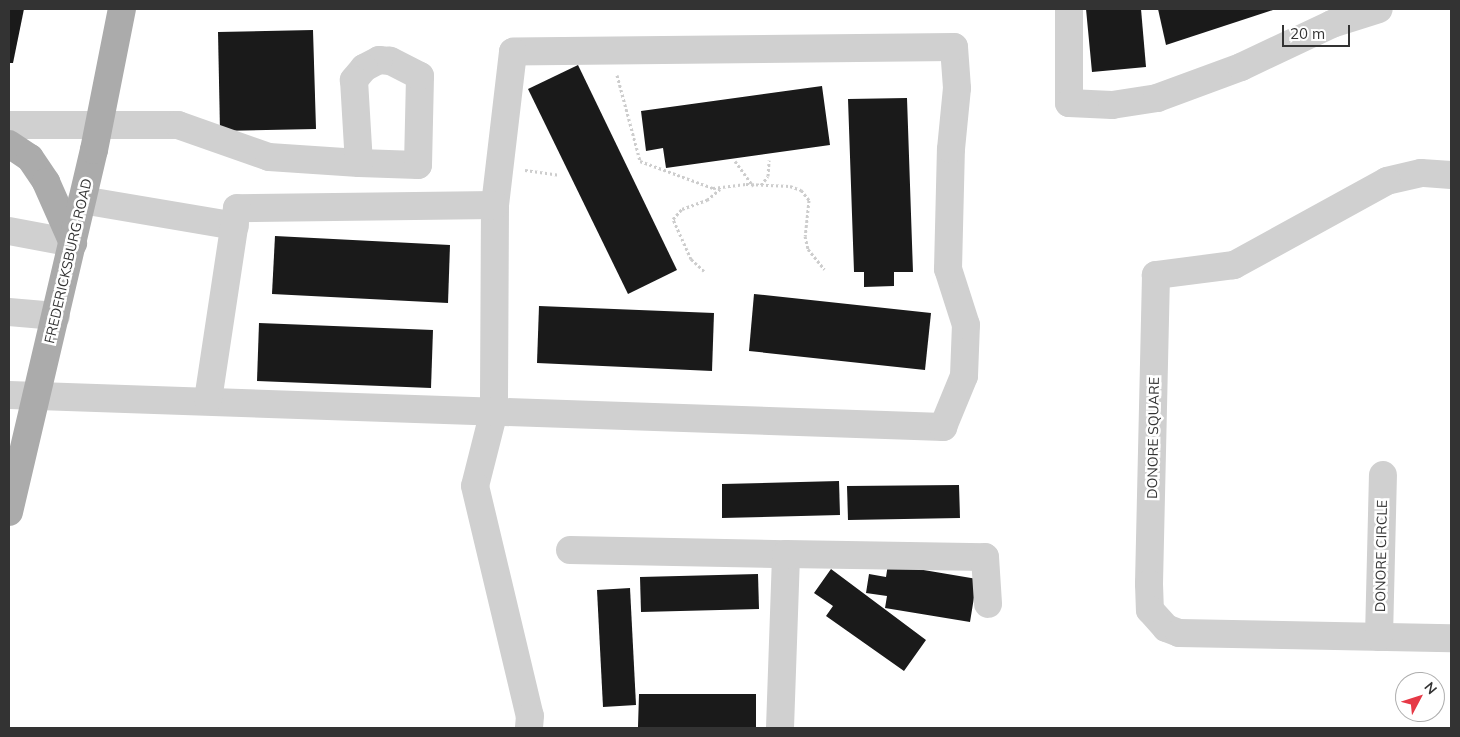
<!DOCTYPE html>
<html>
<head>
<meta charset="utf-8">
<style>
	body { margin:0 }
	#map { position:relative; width:1460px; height:737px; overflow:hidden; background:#fff; font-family:Mulish,sans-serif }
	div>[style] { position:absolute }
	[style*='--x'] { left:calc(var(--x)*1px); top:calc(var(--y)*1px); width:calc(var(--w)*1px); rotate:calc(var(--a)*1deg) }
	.building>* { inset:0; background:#1a1a1a }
	.path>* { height:3px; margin-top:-1.5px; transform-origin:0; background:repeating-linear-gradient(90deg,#cdcdcd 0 2.5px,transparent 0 5px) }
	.minor>* { height:28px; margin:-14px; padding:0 14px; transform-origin:14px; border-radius:14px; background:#d0d0d0 }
	.major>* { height:28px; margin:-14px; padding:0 14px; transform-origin:14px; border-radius:14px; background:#ababab }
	span { translate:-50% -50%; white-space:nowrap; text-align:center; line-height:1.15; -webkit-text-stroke:5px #fff; paint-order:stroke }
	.street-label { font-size:14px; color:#333 }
	.frame { position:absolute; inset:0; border:10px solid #333; pointer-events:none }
	.north { position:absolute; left:1395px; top:672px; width:50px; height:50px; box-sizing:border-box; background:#fff; border:1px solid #adadad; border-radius:50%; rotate:50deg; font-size:14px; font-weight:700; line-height:20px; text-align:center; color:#333 }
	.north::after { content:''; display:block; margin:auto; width:18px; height:22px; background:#e63946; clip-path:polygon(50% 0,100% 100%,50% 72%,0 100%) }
	.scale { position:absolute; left:1282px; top:25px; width:68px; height:22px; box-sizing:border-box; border:2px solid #333; border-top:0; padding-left:6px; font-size:15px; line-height:18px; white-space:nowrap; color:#333; -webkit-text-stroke:4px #fff; paint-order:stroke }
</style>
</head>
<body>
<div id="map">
	<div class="building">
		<div style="clip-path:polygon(9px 9px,24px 9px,13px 63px,9px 63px)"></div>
		<div style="clip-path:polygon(1086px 9px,1141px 9px,1146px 67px,1092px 72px)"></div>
		<div style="clip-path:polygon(1158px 9px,1276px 9px,1166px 45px)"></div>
		<div style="clip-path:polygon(313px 30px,316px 129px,220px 131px,218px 32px)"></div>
		<div style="clip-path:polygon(578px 65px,677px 270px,628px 294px,528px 89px)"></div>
		<div style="clip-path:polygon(822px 86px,830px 145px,666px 168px,663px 148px,646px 151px,641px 111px)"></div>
		<div style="clip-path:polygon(907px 98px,913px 272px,894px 272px,894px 286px,864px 287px,864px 272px,854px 272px,848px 99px)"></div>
		<div style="clip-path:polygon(275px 236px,450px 245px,448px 303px,272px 294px)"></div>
		<div style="clip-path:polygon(754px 294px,931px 313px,925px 370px,749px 351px)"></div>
		<div style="clip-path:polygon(539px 306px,714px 313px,712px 371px,537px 363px)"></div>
		<div style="clip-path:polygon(259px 323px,433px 330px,431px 388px,257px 381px)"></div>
		<div style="clip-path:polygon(839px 481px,840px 515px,722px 518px,722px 484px)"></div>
		<div style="clip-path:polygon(959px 485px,960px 518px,848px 520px,847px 486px)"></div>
		<div style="clip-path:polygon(888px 564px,977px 579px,970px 622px,885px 608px,887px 596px,866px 593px,869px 574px,886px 577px)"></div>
		<div style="clip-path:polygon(831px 569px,926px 640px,904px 671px,826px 616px,833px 606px,814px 593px)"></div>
		<div style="clip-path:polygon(758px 574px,759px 609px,641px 612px,640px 577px)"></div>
		<div style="clip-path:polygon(630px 588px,636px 705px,603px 707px,597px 590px)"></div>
		<div style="clip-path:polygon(639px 694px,756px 694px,756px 727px,638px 727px)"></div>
	</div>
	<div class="path">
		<div style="--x:617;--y:75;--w:89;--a:75"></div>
		<div style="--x:640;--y:161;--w:78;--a:20.3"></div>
		<div style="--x:713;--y:188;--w:33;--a:-7"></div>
		<div style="--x:746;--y:184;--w:44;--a:2.6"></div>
		<div style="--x:790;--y:186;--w:12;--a:20"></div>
		<div style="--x:801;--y:190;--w:13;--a:51"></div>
		<div style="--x:809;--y:200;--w:36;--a:96"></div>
		<div style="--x:805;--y:236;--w:13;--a:77"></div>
		<div style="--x:808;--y:249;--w:26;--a:51"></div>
		<div style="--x:735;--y:161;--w:31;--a:54"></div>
		<div style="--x:525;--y:170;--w:34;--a:8"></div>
		<div style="--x:761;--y:185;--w:11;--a:-52"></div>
		<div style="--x:768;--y:176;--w:16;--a:-86"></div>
		<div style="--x:704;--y:271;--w:18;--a:-137"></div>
		<div style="--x:691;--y:259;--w:44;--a:-114.2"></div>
		<div style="--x:673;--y:219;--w:13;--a:-48"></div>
		<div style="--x:682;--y:209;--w:27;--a:-20"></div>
		<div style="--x:707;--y:200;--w:17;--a:-40"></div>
	</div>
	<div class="minor">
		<div style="--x:1069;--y:9;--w:94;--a:90"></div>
		<div style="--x:1069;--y:103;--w:43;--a:2.7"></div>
		<div style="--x:1112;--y:105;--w:46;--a:-8.8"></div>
		<div style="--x:1157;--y:98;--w:90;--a:-20.3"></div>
		<div style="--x:1241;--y:67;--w:101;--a:-25.3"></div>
		<div style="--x:1332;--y:24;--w:49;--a:-17.7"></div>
		<div style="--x:9;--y:125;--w:169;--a:0"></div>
		<div style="--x:178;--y:125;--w:96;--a:19.4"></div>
		<div style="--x:269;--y:157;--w:90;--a:3.8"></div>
		<div style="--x:359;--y:163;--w:59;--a:1.9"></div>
		<div style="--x:418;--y:165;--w:89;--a:-88.7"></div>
		<div style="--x:420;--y:76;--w:34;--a:-153"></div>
		<div style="--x:390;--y:61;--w:11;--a:-175"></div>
		<div style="--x:379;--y:60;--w:17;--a:152"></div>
		<div style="--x:364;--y:68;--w:16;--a:130"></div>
		<div style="--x:354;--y:80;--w:83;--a:86.6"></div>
		<div style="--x:1451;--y:175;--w:30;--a:-176"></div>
		<div style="--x:1421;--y:173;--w:35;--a:167"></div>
		<div style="--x:1387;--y:181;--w:175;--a:151.2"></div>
		<div style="--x:1234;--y:265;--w:79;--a:172.7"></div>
		<div style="--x:1156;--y:275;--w:309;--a:91.3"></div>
		<div style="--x:1149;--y:584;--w:26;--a:88"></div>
		<div style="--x:1150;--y:610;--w:24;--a:48"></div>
		<div style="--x:1166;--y:628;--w:14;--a:21"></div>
		<div style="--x:1179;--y:633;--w:272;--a:1.1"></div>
		<div style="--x:82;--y:200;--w:155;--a:9.6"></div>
		<div style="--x:495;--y:205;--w:206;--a:90.3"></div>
		<div style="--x:494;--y:411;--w:77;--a:104.2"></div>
		<div style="--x:475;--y:486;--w:236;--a:76.6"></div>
		<div style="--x:530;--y:716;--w:12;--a:95"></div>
		<div style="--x:9;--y:231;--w:65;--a:10.6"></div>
		<div style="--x:9;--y:312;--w:47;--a:4.9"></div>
		<div style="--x:9;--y:395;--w:935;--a:1.96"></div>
		<div style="--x:943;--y:427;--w:55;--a:-67.6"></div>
		<div style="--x:964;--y:376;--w:51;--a:-87.8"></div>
		<div style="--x:966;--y:325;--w:59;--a:-107.8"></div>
		<div style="--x:948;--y:269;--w:120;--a:-88.6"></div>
		<div style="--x:951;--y:149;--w:61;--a:-84.4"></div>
		<div style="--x:957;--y:88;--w:41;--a:-94.2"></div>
		<div style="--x:954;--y:47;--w:441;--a:179.4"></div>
		<div style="--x:513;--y:52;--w:154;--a:96.7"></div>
		<div style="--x:495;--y:205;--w:258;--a:179.3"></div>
		<div style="--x:237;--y:208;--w:194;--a:98.6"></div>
		<div style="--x:570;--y:550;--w:216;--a:1.1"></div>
		<div style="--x:1379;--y:637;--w:162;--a:-88.6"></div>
		<div style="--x:780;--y:728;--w:174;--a:-88"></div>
		<div style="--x:786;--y:554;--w:199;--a:0.9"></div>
		<div style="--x:985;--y:557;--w:47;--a:86.3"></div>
	</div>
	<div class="major">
		<div style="--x:9;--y:144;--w:25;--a:34"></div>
		<div style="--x:30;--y:158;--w:29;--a:56"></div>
		<div style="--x:46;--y:182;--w:67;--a:66.1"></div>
		<div style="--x:9;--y:512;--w:372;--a:-76.8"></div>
		<div style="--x:94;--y:150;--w:144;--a:-78.8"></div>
	</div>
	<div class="street-label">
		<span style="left:68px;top:261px;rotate:-77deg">FREDERICKSBURG ROAD</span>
		<span style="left:1153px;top:438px;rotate:-89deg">DONORE SQUARE</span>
		<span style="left:1381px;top:556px;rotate:-89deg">DONORE CIRCLE</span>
	</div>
	<div class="frame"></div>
	<div class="north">N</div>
	<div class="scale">20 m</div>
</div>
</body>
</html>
